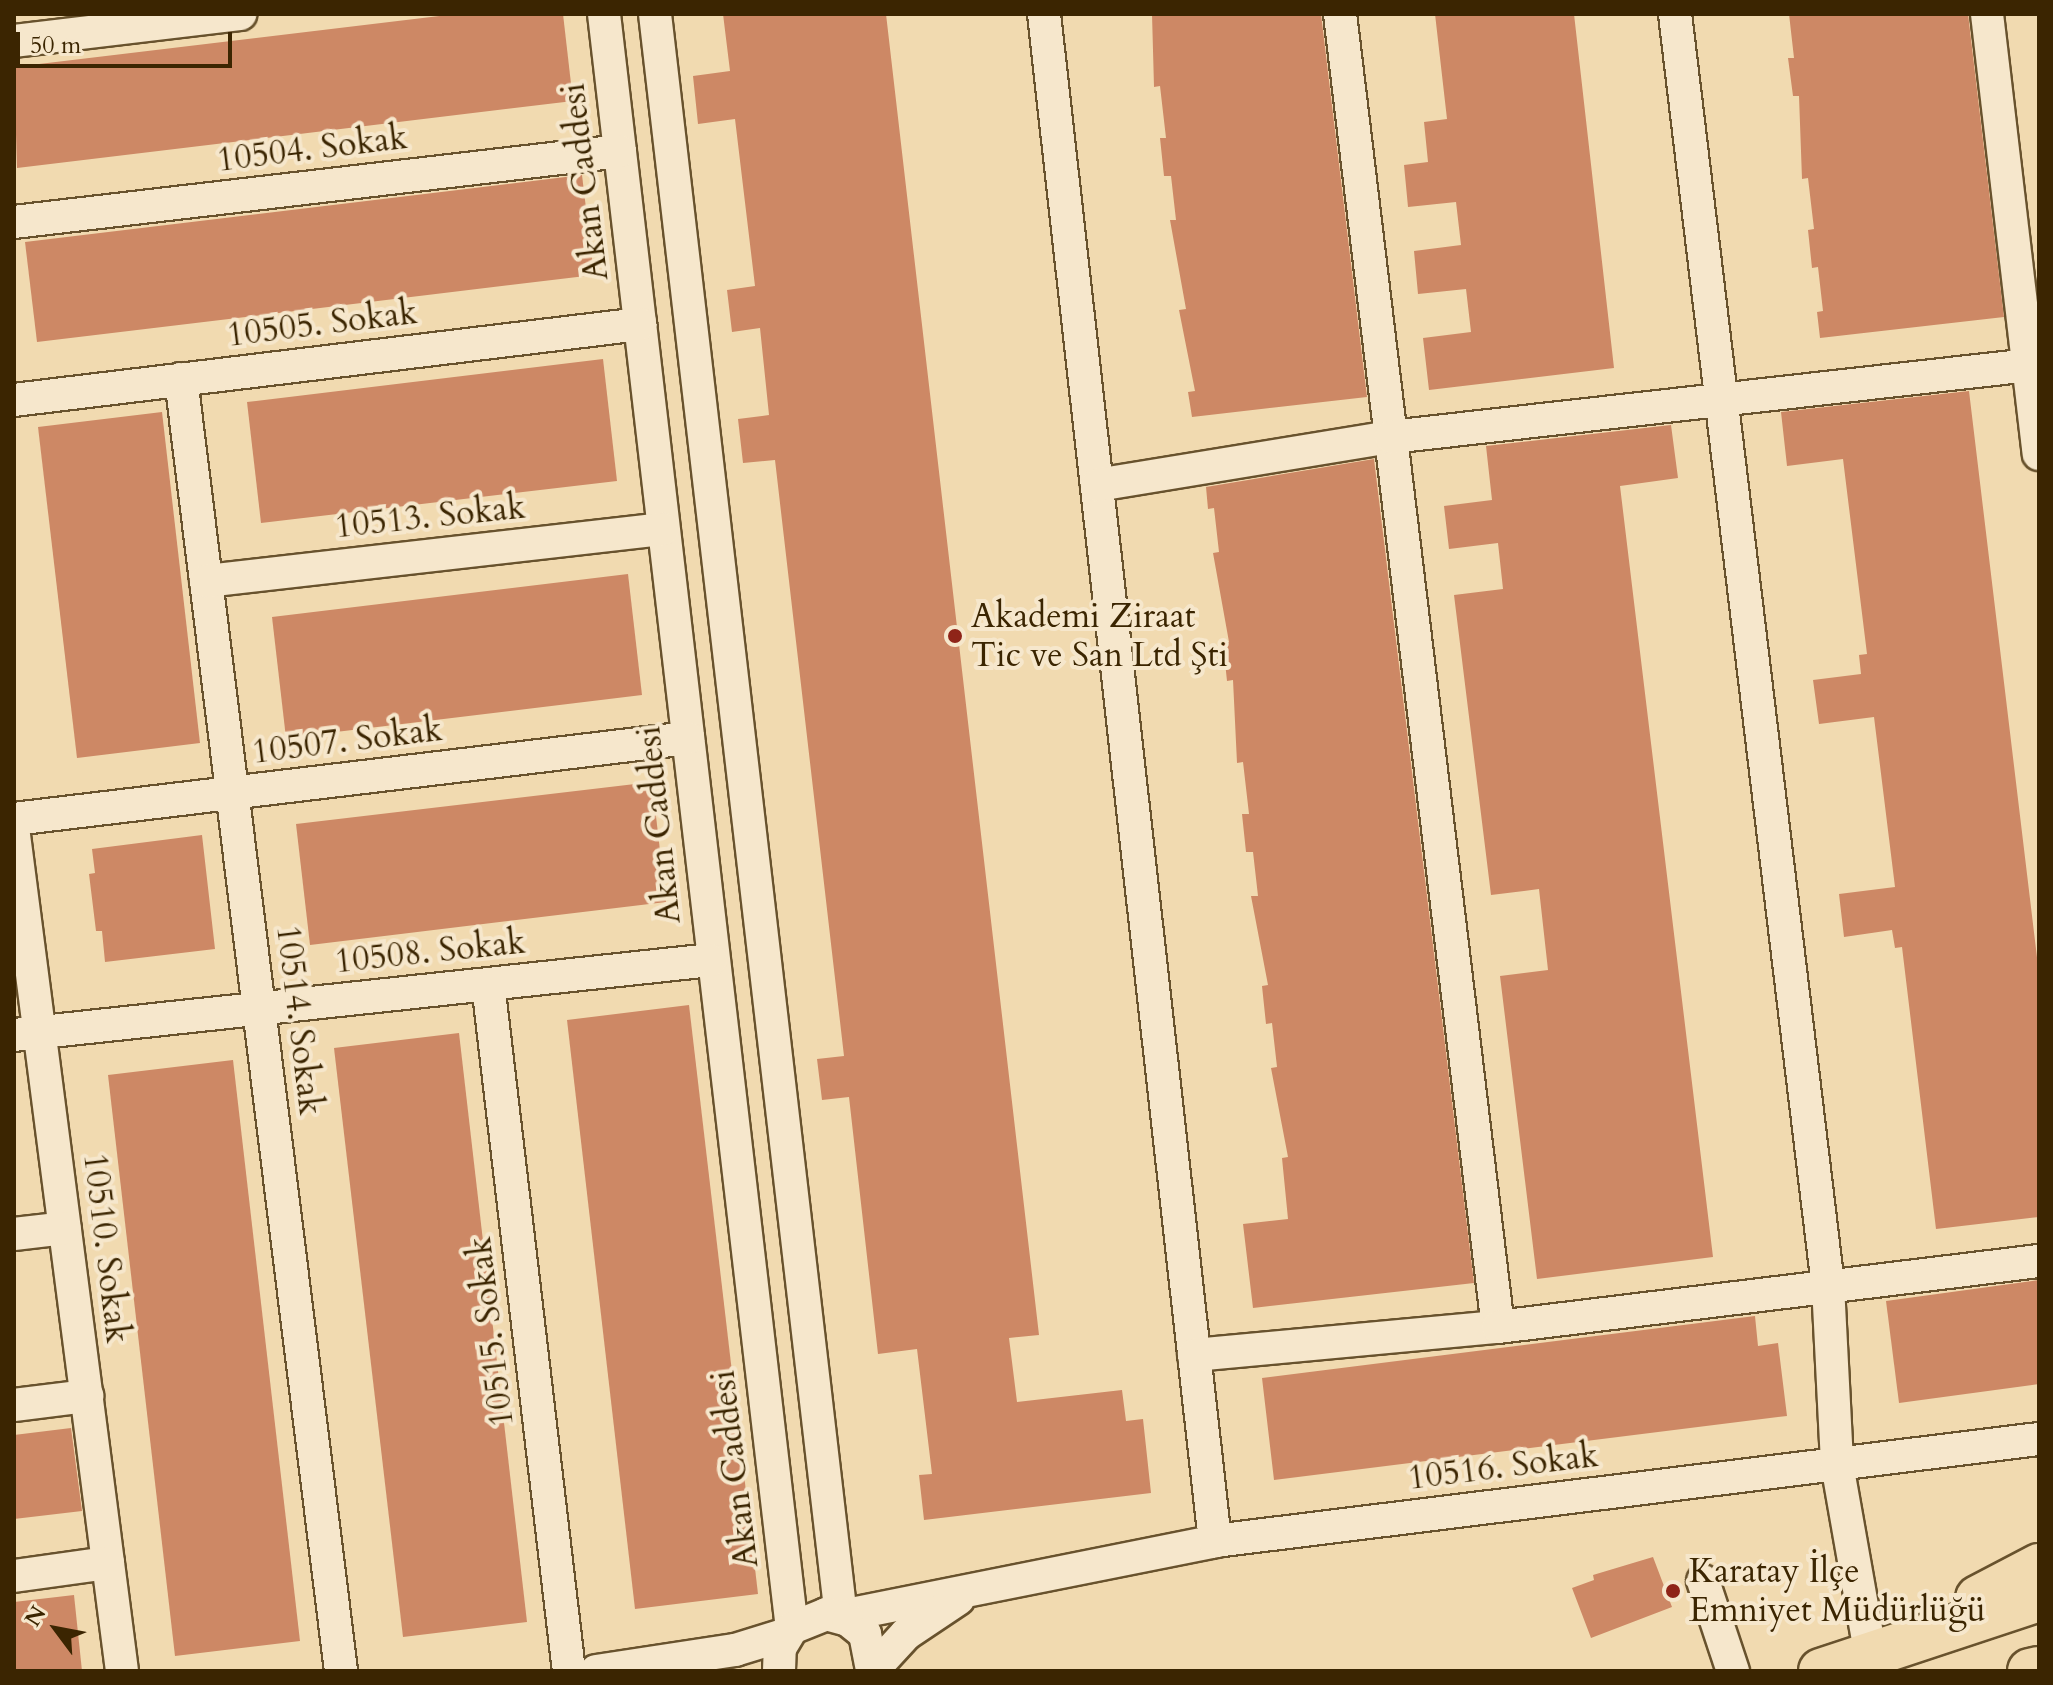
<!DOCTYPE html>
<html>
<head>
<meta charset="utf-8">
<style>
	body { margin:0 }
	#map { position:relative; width:2053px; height:1685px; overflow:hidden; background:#f1dab0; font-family:Cardo,serif }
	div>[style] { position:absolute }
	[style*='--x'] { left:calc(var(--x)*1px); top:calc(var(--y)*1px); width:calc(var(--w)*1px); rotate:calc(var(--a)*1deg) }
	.building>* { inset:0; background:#cd8865 }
	.roads { filter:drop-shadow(2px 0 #68522d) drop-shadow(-2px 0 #68522d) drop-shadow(0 2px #68522d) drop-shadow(0 -2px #68522d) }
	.minor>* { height:32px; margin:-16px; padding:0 16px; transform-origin:16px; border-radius:16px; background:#f6e7cc }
	.highway>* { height:44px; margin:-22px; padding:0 22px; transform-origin:22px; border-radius:22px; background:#f1dab0 }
	.dots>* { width:22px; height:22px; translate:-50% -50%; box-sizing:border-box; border:4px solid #f6e7cc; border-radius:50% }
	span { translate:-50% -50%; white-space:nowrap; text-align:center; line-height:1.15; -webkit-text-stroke:8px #f6e7cc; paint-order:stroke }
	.street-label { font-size:34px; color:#3b2501 }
	.poi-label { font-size:34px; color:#3b2501 }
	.left { translate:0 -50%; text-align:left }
	.frame { position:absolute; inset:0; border:16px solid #3b2501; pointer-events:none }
	.north { position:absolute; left:16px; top:1589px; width:80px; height:80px; -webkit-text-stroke:6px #f6e7cc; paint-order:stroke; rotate:302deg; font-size:22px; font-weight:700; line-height:32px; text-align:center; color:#3b2501 }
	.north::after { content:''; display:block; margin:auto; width:28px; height:36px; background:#3b2501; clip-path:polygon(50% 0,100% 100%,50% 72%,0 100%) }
	.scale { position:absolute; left:16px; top:32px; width:216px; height:36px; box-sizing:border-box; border:4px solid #3b2501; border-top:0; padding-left:10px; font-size:24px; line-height:28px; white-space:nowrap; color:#3b2501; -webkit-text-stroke:6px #f6e7cc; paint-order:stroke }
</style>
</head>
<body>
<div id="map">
	<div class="building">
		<div style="clip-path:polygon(456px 14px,563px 14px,573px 101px,17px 168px,14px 67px)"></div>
		<div style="clip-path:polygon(723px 14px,886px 14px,1039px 1335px,1009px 1338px,1017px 1402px,1122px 1390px,1126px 1421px,1143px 1419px,1151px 1493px,924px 1520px,919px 1475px,932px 1474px,917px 1349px,878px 1354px,849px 1097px,822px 1100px,817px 1059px,844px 1056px,775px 460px,743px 463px,738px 419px,769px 415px,760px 328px,732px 332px,727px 290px,755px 286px,735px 119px,698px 124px,693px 76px,730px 71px)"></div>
		<div style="clip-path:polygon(1152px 14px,1321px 14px,1367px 397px,1192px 417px,1188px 392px,1195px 391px,1179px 310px,1186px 309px,1170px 220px,1176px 220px,1171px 176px,1164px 176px,1160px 138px,1166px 138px,1160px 86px,1154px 87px)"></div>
		<div style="clip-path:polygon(1435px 14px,1574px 14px,1614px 368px,1429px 390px,1423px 338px,1471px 332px,1466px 289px,1418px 294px,1414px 251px,1461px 245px,1456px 202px,1408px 207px,1404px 165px,1428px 162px,1424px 122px,1447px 119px)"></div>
		<div style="clip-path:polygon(1789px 14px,1968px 14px,2004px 317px,1820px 338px,1817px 312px,1823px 311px,1818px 267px,1812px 268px,1808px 230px,1814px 229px,1808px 178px,1802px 179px,1799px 96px,1793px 96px,1788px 58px,1794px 58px)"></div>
		<div style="clip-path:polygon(582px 175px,594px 275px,37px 342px,25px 242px)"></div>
		<div style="clip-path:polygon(603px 359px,617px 481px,261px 523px,247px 402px)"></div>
		<div style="clip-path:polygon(1969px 391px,2039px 974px,2039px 1217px,1936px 1229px,1902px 947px,1895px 948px,1892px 930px,1844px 937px,1839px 894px,1895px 887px,1874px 717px,1819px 724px,1813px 680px,1861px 674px,1859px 655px,1867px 654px,1843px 459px,1787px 466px,1781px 412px)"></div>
		<div style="clip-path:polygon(162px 412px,200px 743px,77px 758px,38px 427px)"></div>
		<div style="clip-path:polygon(1671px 425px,1678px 478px,1620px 486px,1713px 1257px,1537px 1279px,1500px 976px,1548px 970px,1539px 889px,1491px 895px,1454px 595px,1503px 589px,1498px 543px,1449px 549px,1444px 506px,1492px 500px,1486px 446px)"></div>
		<div style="clip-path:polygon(1374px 459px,1474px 1283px,1253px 1308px,1243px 1224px,1288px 1219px,1282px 1158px,1288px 1157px,1271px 1068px,1277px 1067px,1272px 1023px,1266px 1024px,1262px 986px,1268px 985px,1251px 896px,1258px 896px,1253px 852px,1246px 852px,1242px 814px,1249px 814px,1243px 762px,1237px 763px,1233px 680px,1227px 681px,1223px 643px,1229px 642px,1213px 553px,1219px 552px,1214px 508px,1208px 509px,1206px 487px)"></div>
		<div style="clip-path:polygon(628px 574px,642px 695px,286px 738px,272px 617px)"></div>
		<div style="clip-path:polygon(652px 782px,666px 902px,310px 945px,296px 824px)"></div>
		<div style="clip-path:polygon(202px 835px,215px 949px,105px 962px,102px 931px,96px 931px,89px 874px,95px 873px,92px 849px)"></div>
		<div style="clip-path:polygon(689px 1005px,758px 1594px,635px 1609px,567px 1020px)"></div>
		<div style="clip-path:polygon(459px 1033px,527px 1622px,403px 1637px,334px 1048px)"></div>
		<div style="clip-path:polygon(233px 1060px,300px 1641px,175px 1656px,108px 1075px)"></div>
		<div style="clip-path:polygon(2039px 1280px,2039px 1384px,1899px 1403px,1886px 1301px)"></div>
		<div style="clip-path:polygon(1755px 1316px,1758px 1346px,1778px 1343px,1787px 1416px,1274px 1480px,1262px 1378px)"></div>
		<div style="clip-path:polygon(71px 1428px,82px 1511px,14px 1519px,14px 1435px)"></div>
		<div style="clip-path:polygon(1653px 1557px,1672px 1607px,1591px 1638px,1572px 1588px,1594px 1580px,1593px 1575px)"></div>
		<div style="clip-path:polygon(74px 1595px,82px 1671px,14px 1671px,14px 1602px)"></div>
	</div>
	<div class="roads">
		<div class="minor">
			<div style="--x:604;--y:14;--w:1625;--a:83.36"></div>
			<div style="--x:655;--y:14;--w:1613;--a:83.38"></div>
			<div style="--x:841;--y:1616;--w:381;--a:-11.3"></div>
			<div style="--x:1215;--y:1541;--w:830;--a:-7.06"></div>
			<div style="--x:1044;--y:14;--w:1537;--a:83.61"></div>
			<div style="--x:1340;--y:14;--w:1322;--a:83.14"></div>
			<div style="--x:1675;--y:14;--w:1280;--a:83.14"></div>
			<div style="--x:1828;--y:1285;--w:179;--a:87.1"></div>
			<div style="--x:1837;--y:1464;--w:191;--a:80"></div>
			<div style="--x:1987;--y:14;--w:443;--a:83.3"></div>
			<div style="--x:14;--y:41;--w:228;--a:-6.8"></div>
			<div style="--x:14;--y:222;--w:610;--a:-6.68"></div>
			<div style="--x:181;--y:379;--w:1302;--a:82.94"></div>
			<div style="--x:14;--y:400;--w:631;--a:-6.92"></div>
			<div style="--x:1097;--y:485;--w:298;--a:-9.3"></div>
			<div style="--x:1391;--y:437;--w:652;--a:-6.43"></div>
			<div style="--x:206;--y:581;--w:460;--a:-6.5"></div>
			<div style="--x:14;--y:819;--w:679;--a:-6.85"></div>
			<div style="--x:14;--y:835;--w:843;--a:82.64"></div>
			<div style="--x:488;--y:984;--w:692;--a:83.28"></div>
			<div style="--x:14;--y:1035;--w:701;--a:-6.14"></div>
			<div style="--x:14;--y:1234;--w:51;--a:-6.7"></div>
			<div style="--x:1194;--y:1355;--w:305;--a:-5.3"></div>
			<div style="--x:1498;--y:1327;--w:545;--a:-6.96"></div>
			<div style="--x:14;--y:1405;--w:74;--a:-7"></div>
			<div style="--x:14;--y:1576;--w:95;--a:-7.9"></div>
			<div style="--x:1703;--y:1581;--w:95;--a:71.6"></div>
			<div style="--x:596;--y:1671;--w:141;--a:-8.6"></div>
			<div style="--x:735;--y:1650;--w:54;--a:-17.1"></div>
			<div style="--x:779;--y:1671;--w:23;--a:-88"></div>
			<div style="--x:780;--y:1648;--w:23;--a:-59"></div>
			<div style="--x:792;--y:1628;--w:37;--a:-22"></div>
			<div style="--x:826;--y:1614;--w:23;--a:15"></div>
			<div style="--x:848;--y:1620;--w:22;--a:39"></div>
			<div style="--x:865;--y:1634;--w:38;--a:79"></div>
			<div style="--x:872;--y:1671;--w:50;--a:-47.4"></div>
			<div style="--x:906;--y:1634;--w:63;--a:-33.9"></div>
		</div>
		<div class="highway">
			<div style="--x:1978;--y:1598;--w:69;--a:-27.7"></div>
			<div style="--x:1821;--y:1671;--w:230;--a:-18.3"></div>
			<div style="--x:2030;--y:1671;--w:9;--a:-13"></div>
		</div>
	</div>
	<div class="dots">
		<div style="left:955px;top:636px;background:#8f2418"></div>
		<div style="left:1673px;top:1591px;background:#8f2418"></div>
	</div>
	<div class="street-label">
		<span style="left:312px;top:149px;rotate:-7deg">10504. Sokak</span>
		<span style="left:585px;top:182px;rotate:-97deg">Akan Caddesi</span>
		<span style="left:322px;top:324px;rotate:-7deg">10505. Sokak</span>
		<span style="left:430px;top:517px;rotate:-6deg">10513. Sokak</span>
		<span style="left:347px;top:741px;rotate:-7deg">10507. Sokak</span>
		<span style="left:659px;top:825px;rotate:-96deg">Akan Caddesi</span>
		<span style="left:430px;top:952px;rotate:-6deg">10508. Sokak</span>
		<span style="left:299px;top:1020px;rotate:83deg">10514. Sokak</span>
		<span style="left:106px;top:1248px;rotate:83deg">10510. Sokak</span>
		<span style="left:491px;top:1332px;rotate:-97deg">10515. Sokak</span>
		<span style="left:1503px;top:1467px;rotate:-7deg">10516. Sokak</span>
		<span style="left:735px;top:1469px;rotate:-97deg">Akan Caddesi</span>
	</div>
	<div class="poi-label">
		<span class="left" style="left:971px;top:636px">Akademi Ziraat<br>Tic ve San Ltd Şti</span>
		<span class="left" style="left:1689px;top:1591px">Karatay İlçe<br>Emniyet Müdürlüğü</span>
	</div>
	<div class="frame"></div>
	<div class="north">N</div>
	<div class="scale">50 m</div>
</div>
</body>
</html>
